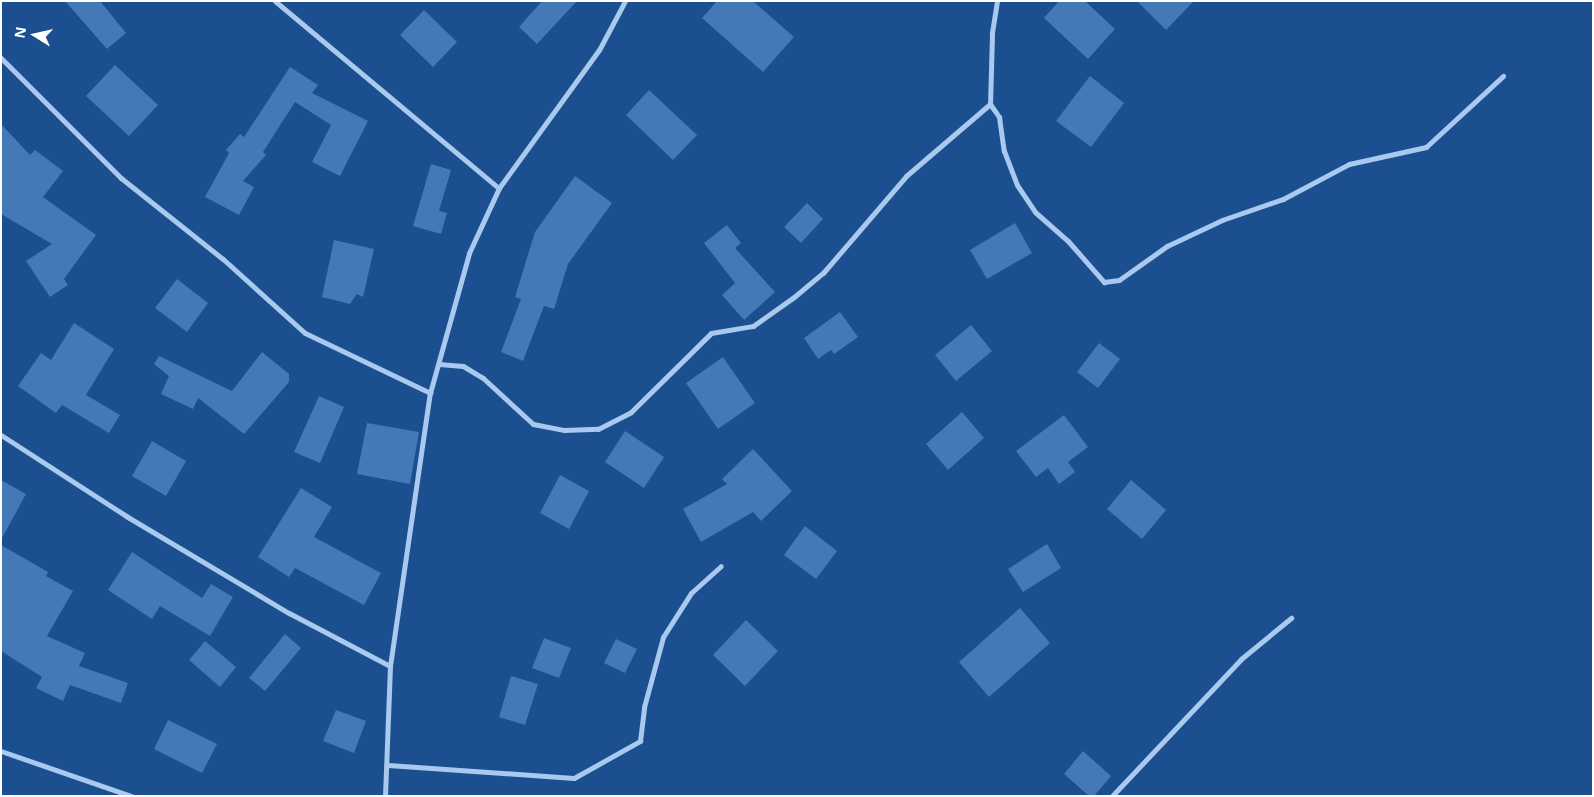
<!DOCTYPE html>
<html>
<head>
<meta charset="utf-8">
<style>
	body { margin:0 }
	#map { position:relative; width:1594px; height:797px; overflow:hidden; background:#1b4f8f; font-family:"Noto Sans",sans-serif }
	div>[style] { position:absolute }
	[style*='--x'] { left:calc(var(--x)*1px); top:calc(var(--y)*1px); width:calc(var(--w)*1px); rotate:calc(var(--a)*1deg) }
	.building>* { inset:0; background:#4478b7 }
	.minor>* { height:5px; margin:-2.5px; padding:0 2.5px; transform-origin:2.5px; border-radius:2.5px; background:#a9c9ee }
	span { translate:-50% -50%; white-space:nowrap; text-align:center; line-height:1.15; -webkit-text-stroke:4px #1b4f8f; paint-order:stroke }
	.frame { position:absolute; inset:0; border:2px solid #fff; pointer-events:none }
	.north { position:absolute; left:10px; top:10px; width:50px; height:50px; -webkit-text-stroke:4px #1b4f8f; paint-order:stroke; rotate:280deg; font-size:14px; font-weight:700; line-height:20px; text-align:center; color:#fff }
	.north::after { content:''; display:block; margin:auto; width:18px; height:22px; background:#fff; clip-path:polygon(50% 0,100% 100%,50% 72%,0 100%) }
</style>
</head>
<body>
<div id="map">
	<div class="building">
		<div style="clip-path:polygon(65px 1px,100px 1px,126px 33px,107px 49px)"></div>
		<div style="clip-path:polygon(542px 1px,577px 1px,537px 44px,519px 27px)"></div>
		<div style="clip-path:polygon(717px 1px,753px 1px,794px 37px,763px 72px,702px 18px)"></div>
		<div style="clip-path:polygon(1059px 1px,1085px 1px,1115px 29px,1088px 59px,1044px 18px)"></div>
		<div style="clip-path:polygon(1137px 1px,1194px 1px,1166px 30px)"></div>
		<div style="clip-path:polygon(424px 10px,457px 42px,433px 67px,400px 35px)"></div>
		<div style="clip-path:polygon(115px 65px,158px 105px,129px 136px,86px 96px)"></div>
		<div style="clip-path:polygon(290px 67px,318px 85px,312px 93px,368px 121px,340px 176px,312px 162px,331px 125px,295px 102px,263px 152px,266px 155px,243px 181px,254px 187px,239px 215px,205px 197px,229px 153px,226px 150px,240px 134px,244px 137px)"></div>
		<div style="clip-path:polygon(1090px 76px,1124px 103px,1091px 147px,1056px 121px)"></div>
		<div style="clip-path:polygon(649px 90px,697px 135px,673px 160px,626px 115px)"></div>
		<div style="clip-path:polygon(1px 124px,30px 155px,35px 150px,63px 171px,43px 197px,96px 235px,64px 279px,68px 285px,50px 297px,26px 261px,52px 244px,1px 214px)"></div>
		<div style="clip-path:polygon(431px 164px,451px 170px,439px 211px,447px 213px,441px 234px,413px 226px)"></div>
		<div style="clip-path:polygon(575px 176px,612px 203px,568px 264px,554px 309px,544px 306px,523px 361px,501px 352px,521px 299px,515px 297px,535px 232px)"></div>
		<div style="clip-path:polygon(807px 203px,823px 219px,801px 243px,784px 227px)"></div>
		<div style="clip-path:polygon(1015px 223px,1032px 253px,987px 279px,970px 250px)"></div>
		<div style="clip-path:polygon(727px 225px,741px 243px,735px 248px,775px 292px,744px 320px,722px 295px,735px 283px,704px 243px)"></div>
		<div style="clip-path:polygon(334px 240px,374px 249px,363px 297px,357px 294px,350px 304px,322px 297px)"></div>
		<div style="clip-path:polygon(177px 279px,208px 303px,187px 332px,155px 308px)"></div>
		<div style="clip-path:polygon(840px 312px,858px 337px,834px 354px,831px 350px,818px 359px,804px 338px)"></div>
		<div style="clip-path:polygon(74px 323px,114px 349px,86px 395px,120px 415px,109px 433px,62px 405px,56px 413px,18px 386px,41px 353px,51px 360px)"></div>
		<div style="clip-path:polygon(971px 325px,992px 351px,956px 381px,935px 355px)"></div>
		<div style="clip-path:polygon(1099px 343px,1120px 359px,1098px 388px,1077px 372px)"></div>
		<div style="clip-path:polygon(262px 352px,289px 374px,289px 382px,244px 434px,198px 398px,193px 409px,161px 394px,169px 376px,154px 364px,159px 356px,232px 391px)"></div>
		<div style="clip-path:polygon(723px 357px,755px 403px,718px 429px,686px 383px)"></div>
		<div style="clip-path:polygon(319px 396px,344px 407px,320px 463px,294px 452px)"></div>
		<div style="clip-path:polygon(962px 412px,984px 438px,948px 470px,926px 444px)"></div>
		<div style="clip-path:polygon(1064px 415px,1088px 447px,1068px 462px,1075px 472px,1059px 484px,1048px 468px,1036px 477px,1016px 451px)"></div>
		<div style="clip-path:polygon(367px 423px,419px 432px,410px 484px,357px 474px)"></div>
		<div style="clip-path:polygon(625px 431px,664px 457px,644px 488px,605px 462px)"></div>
		<div style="clip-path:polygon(152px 441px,186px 461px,166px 496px,132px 476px)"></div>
		<div style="clip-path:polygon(753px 449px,792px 491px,761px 521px,753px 512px,701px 542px,683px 509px,727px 484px,722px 479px)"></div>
		<div style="clip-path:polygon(560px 475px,589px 491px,569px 529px,540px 513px)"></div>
		<div style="clip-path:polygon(1px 480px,26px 494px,1px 540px)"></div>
		<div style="clip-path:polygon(1131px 480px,1166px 510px,1142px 539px,1107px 509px)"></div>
		<div style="clip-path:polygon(301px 488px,332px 507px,314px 537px,381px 573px,364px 605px,295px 568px,289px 577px,258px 557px)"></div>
		<div style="clip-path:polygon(805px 526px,837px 551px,816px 579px,784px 555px)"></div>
		<div style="clip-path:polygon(1047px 544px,1061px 568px,1023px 592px,1008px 569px)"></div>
		<div style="clip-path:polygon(1px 545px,48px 572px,46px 576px,73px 591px,47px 636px,85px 653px,79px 666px,128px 683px,121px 703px,70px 685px,63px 701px,36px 688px,42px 677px,1px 651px)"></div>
		<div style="clip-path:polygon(132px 552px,202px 598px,211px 584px,233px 597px,210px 636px,160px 606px,152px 619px,108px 590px)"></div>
		<div style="clip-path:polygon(1020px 608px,1050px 643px,989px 697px,959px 662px)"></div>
		<div style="clip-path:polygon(746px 620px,778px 651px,745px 686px,713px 655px)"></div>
		<div style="clip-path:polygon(285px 634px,301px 648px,265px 691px,249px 678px)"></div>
		<div style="clip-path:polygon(544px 638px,571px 648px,559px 678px,532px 668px)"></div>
		<div style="clip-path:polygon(616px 639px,637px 649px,625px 673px,604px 663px)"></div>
		<div style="clip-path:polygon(205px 641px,236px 667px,220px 687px,189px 660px)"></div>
		<div style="clip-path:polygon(511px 676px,538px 684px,525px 725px,499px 717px)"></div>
		<div style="clip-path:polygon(336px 710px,366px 721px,354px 753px,323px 741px)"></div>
		<div style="clip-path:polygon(168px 720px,217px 744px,202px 773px,154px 749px)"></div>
		<div style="clip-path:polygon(1083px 751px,1111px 776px,1094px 796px,1089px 796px,1064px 774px)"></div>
	</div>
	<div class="minor">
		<div style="--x:275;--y:1;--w:292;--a:39.9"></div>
		<div style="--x:997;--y:1;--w:33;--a:99"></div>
		<div style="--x:992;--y:34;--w:70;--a:91.6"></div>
		<div style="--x:990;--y:104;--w:16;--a:55"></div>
		<div style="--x:999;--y:117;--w:34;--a:82"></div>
		<div style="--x:1004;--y:151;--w:36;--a:69"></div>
		<div style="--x:1017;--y:185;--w:32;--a:56"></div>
		<div style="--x:1035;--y:212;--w:44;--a:41.3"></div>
		<div style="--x:1068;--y:241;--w:55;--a:48.7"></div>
		<div style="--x:1104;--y:282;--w:15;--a:-8"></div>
		<div style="--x:1119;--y:280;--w:59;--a:-35.3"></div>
		<div style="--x:1167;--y:246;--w:61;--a:-25.3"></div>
		<div style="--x:1222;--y:220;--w:65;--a:-19"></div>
		<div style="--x:1283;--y:199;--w:75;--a:-27.9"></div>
		<div style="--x:1349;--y:164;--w:79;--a:-12.4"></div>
		<div style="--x:1426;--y:147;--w:105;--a:-42.7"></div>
		<div style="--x:1;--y:58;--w:170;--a:45"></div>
		<div style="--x:121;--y:178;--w:130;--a:38.5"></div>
		<div style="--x:223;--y:259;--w:110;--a:42.1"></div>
		<div style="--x:305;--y:333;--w:139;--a:25.6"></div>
		<div style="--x:439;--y:364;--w:24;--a:5"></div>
		<div style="--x:463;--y:366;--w:23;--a:31"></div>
		<div style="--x:483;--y:378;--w:68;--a:42.6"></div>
		<div style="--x:533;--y:424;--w:32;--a:11"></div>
		<div style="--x:564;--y:430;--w:34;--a:-2"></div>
		<div style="--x:598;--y:429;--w:37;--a:-27"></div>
		<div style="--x:631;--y:412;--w:112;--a:-44.6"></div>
		<div style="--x:711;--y:333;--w:43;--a:-9.5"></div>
		<div style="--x:753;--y:326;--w:50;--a:-35.3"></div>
		<div style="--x:794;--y:297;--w:38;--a:-40"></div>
		<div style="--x:823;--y:273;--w:128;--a:-49.4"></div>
		<div style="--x:906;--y:176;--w:111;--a:-40.6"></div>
		<div style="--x:1;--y:435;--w:149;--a:32.9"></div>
		<div style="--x:126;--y:516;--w:190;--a:30.8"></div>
		<div style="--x:289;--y:613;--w:114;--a:27.7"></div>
		<div style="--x:1;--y:751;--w:138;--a:19.1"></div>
		<div style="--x:388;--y:765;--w:186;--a:4"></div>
		<div style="--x:574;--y:778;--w:76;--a:-29.3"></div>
		<div style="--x:640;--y:741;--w:34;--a:-83"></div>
		<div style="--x:644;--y:707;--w:73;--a:-74.8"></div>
		<div style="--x:663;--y:637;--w:52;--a:-57.5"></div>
		<div style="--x:691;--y:593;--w:40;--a:-42"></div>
		<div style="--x:385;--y:796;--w:130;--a:-87.8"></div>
		<div style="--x:390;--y:666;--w:276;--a:-81.7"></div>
		<div style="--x:430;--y:393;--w:145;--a:-74.4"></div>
		<div style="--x:469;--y:253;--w:72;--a:-65.2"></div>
		<div style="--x:499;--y:188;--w:170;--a:-54.1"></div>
		<div style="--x:599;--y:50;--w:55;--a:-62"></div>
		<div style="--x:1112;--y:796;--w:188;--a:-46.7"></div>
		<div style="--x:1241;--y:659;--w:65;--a:-39.4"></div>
	</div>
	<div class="frame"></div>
	<div class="north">N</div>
</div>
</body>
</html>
